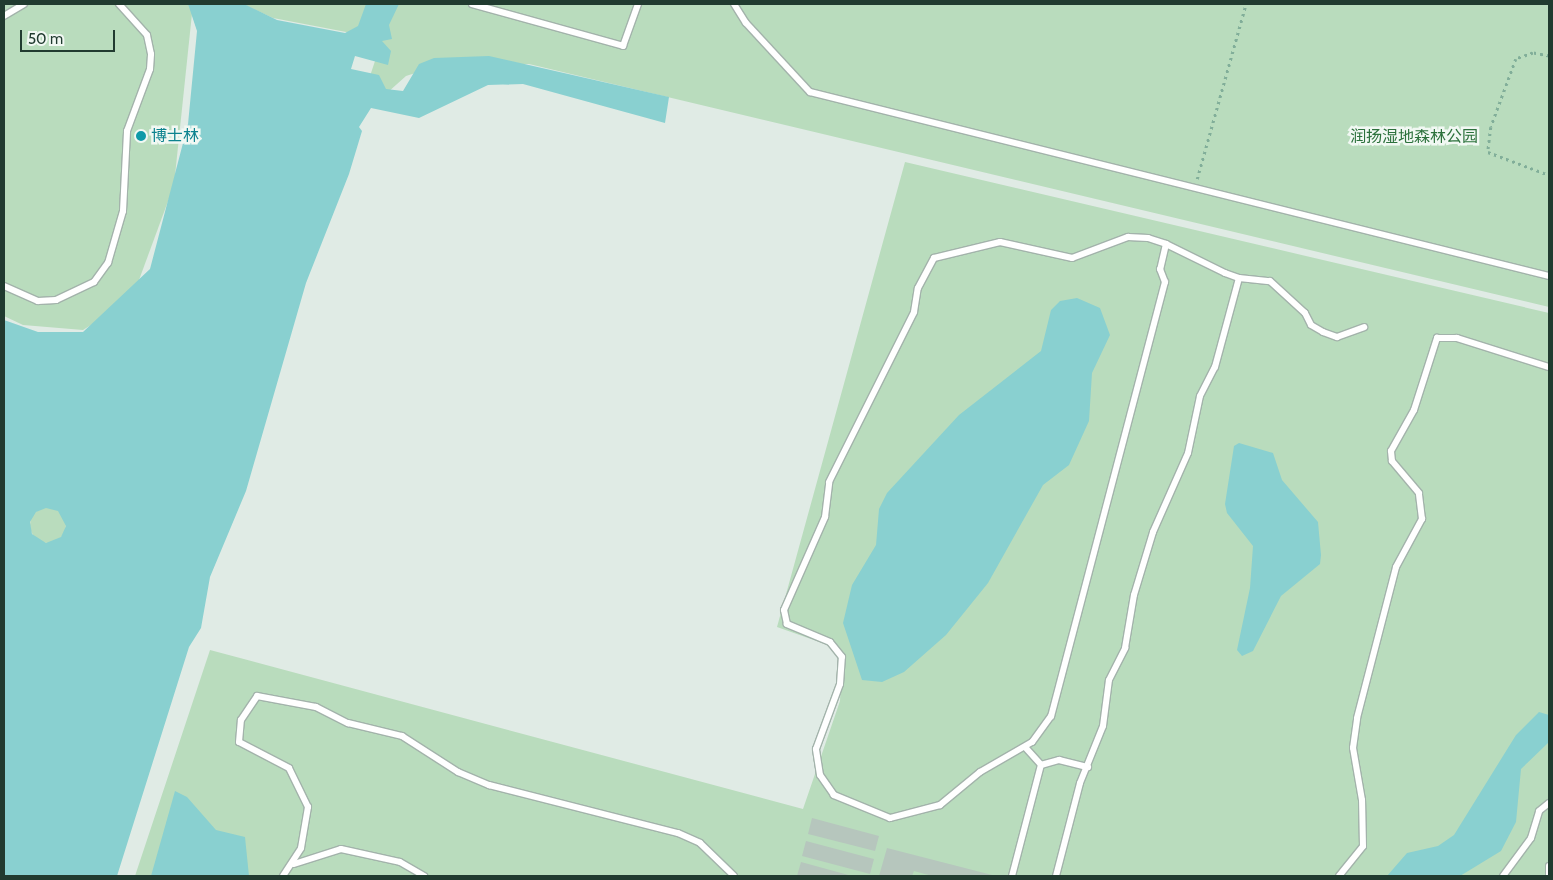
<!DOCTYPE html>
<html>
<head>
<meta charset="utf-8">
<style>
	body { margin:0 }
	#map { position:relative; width:1553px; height:880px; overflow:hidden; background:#e0ebe5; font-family:Cabin,"Noto Sans SC",sans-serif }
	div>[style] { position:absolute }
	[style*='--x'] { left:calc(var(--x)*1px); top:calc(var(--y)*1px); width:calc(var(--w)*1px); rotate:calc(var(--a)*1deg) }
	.green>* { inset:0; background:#b9dcbd }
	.round { border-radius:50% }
	.water>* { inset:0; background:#89d0d0 }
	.building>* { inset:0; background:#b6c6bd }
	.path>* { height:2.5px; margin-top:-1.25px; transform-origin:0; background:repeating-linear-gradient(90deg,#81ae99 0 2.5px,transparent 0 6.5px) }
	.roads { filter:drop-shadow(1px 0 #a3b3ab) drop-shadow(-1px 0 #a3b3ab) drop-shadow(0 1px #a3b3ab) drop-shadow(0 -1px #a3b3ab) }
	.lane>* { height:6px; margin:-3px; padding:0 3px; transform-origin:3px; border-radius:3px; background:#fff }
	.dots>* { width:14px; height:14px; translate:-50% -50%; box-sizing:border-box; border:2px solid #f1f8f3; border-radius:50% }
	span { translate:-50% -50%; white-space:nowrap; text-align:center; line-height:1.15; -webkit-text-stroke:5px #f1f8f3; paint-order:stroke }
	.culture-label { font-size:16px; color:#0d838f }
	.left { translate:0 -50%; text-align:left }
	.park-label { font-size:16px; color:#2c713c }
	.frame { position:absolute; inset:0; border:5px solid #213b30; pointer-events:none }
	.scale { position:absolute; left:20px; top:30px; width:95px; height:22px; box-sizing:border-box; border:2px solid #213b30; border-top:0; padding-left:6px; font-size:15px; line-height:18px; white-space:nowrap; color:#213b30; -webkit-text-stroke:4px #f1f8f3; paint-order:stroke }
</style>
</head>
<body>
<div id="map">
	<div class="green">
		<div style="clip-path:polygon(4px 4px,193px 4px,174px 185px,132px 299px,83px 330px,23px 325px,4px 316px)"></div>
		<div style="clip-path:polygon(243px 4px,1549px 4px,1549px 307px,529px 64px,443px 64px,406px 76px,387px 93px,370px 76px,378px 52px,367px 36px,273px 18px)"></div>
		<div style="clip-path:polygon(905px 162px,1549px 313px,1549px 876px,135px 876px,210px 650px,803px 809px,840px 701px,842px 650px,777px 627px)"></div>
		<div class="round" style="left:30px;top:507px;width:36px;height:36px"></div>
	</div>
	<div class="water">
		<div style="clip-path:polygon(evenodd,188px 4px,244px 4px,277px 20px,345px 33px,358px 26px,366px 4px,399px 4px,389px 25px,392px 39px,382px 41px,391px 51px,388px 65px,355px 56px,351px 69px,379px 75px,386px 89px,403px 91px,419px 64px,434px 58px,489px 56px,669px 97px,665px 123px,523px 84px,488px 85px,419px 118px,371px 108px,359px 127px,362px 131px,349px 174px,306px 283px,246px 491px,210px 577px,201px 628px,189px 647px,117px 876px,4px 876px,4px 320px,38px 332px,83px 332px,150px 269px,188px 124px,197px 31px,188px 4px,46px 508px,58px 511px,66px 526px,61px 537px,46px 543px,32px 534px,30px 522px,36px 512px,46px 508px)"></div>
		<div style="clip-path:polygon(1077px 298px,1100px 308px,1110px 335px,1092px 373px,1089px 421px,1069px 465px,1043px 485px,988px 583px,946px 635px,904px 672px,882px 682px,862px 680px,843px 623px,852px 585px,876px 545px,879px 509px,887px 493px,959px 415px,1041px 351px,1051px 310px,1060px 301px)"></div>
		<div style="clip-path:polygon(1239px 443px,1273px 453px,1282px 480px,1318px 522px,1321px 555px,1320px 564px,1281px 596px,1253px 651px,1242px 656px,1237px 650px,1250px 588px,1253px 546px,1227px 513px,1225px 504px,1234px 446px)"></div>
		<div style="clip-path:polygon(1539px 712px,1549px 715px,1549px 742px,1521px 769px,1516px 822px,1501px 851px,1460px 876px,1387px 876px,1407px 853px,1438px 846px,1454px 835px,1516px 735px)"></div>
		<div style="clip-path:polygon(175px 791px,187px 797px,216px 830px,245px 837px,249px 876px,151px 876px)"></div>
	</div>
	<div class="building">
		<div style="clip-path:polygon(812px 818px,879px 836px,875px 851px,808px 834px)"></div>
		<div style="clip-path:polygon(806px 841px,874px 859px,870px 874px,802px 856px)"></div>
		<div style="clip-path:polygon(887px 848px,996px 876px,932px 876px,914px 871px,912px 876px,879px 876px)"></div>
		<div style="clip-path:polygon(801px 862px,852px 876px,797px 876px)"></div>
	</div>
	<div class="path">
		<div style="--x:1549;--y:56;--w:16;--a:-169"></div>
		<div style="--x:1533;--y:53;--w:18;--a:161"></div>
		<div style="--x:1516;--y:59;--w:72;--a:110.2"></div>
		<div style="--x:1491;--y:127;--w:25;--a:97"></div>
		<div style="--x:1488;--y:152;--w:65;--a:20.7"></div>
		<div style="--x:1197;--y:179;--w:182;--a:-74.4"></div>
	</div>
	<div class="roads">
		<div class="lane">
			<div style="--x:472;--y:4;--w:157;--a:15.5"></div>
			<div style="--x:623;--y:46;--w:45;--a:-70.3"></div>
			<div style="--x:734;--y:4;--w:22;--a:58"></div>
			<div style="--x:746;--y:23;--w:94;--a:47.2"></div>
			<div style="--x:810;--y:92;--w:762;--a:13.98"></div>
			<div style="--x:4;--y:16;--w:23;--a:-31"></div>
			<div style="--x:1166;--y:244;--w:26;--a:103"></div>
			<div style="--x:1160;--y:269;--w:14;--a:69"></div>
			<div style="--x:1165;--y:282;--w:449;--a:104.7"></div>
			<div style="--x:1051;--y:716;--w:32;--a:126"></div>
			<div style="--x:1032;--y:742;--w:60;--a:150"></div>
			<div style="--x:980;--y:772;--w:52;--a:140.5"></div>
			<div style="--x:940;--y:805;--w:52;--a:165.4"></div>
			<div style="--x:890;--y:818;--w:61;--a:-157.7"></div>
			<div style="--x:834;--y:795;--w:24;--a:-125"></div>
			<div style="--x:820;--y:775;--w:26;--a:-99"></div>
			<div style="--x:816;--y:749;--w:69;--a:-69.7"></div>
			<div style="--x:840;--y:684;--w:27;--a:-86"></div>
			<div style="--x:842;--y:657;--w:19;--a:-129"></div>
			<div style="--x:830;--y:642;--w:47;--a:-157.3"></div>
			<div style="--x:787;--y:624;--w:14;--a:-102"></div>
			<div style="--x:784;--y:610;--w:102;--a:-66.2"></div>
			<div style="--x:825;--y:517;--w:35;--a:-83"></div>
			<div style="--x:829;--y:482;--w:190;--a:-63.4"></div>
			<div style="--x:914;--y:312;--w:24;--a:-81"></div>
			<div style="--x:918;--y:288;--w:34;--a:-62"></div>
			<div style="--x:934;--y:258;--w:68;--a:-13.6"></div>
			<div style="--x:1000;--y:242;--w:74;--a:12.5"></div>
			<div style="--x:1072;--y:258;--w:60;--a:-20.6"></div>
			<div style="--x:1128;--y:237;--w:20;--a:3"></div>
			<div style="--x:1148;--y:238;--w:19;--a:18"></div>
			<div style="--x:1166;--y:244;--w:66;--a:26.2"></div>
			<div style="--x:1225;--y:273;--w:15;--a:20"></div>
			<div style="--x:1239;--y:278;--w:31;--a:6"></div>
			<div style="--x:1270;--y:281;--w:47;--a:42.4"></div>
			<div style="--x:1305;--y:313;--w:13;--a:63"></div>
			<div style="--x:1311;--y:325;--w:14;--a:30"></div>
			<div style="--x:1323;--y:332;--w:15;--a:20"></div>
			<div style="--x:1337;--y:337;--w:29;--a:-20"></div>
			<div style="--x:4;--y:286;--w:37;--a:24"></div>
			<div style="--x:38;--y:301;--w:18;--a:-3"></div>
			<div style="--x:56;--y:300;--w:42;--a:-25.3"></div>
			<div style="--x:94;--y:282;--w:24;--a:-54"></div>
			<div style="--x:108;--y:263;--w:54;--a:-73.9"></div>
			<div style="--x:123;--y:211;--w:80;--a:-87.1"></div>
			<div style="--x:127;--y:131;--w:66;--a:-69.6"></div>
			<div style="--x:150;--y:69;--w:15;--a:-86"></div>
			<div style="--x:151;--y:54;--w:19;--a:-102"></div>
			<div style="--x:147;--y:35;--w:42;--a:-132.1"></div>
			<div style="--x:1025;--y:747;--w:24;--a:48"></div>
			<div style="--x:294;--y:864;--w:49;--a:-17.7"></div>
			<div style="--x:341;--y:849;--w:60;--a:12.4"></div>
			<div style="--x:400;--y:862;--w:28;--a:30"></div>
			<div style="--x:283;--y:876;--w:33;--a:-57"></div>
			<div style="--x:301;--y:848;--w:42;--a:-80.3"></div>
			<div style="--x:308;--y:807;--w:43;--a:-116"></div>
			<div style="--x:289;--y:768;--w:56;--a:-152.5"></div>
			<div style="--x:239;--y:742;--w:22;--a:-85"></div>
			<div style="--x:241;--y:720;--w:29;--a:-56"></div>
			<div style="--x:257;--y:696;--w:60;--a:10.6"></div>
			<div style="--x:316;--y:707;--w:36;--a:27"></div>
			<div style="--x:348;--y:723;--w:56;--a:13.5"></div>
			<div style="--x:402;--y:736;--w:67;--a:32.7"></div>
			<div style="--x:458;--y:772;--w:34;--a:23"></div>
			<div style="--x:489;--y:785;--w:195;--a:14.3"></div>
			<div style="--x:678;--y:833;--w:24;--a:24"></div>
			<div style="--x:700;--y:843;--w:47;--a:44.1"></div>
			<div style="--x:1012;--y:876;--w:115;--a:-75.4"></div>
			<div style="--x:1041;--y:765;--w:19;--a:-16"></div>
			<div style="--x:1059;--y:760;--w:30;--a:14"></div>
			<div style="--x:1056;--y:876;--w:96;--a:-75.5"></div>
			<div style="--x:1080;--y:783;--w:61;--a:-68"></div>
			<div style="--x:1103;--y:726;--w:46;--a:-82.6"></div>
			<div style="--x:1109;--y:680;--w:36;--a:-63"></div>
			<div style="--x:1125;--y:648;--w:54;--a:-80.4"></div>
			<div style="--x:1134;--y:595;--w:66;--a:-73.2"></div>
			<div style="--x:1153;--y:532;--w:86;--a:-66.1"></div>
			<div style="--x:1188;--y:453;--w:58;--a:-78.1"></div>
			<div style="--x:1200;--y:396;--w:33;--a:-63"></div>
			<div style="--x:1215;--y:367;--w:92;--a:-74.9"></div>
			<div style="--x:1339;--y:876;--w:38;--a:-51"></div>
			<div style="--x:1363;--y:846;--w:46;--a:-91.2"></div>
			<div style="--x:1362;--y:800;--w:53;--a:-99.8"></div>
			<div style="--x:1353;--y:748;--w:30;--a:-82"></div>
			<div style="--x:1357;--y:718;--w:156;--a:-75.5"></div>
			<div style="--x:1396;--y:567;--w:55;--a:-61.6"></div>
			<div style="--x:1422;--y:519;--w:26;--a:-97"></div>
			<div style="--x:1419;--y:493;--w:42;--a:-130.2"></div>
			<div style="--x:1392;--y:461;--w:10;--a:-96"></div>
			<div style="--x:1391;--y:451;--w:47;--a:-60.7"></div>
			<div style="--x:1414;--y:410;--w:76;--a:-72.3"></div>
			<div style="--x:1437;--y:338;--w:20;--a:0"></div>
			<div style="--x:1457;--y:338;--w:96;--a:17.5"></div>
			<div style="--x:1503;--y:876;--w:47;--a:-53.6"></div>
			<div style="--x:1531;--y:838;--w:28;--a:-73"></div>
			<div style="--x:1539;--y:811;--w:13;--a:-39"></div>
			<div style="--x:1549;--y:876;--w:10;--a:-90"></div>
		</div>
	</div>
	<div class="dots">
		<div style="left:141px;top:136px;background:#0f9aa8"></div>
	</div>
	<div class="culture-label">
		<span class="left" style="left:151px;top:136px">博士林</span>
	</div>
	<div class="park-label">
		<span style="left:1414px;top:137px">润扬湿地森林公园</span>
	</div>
	<div class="frame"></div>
	<div class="scale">50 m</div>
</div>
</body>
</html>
